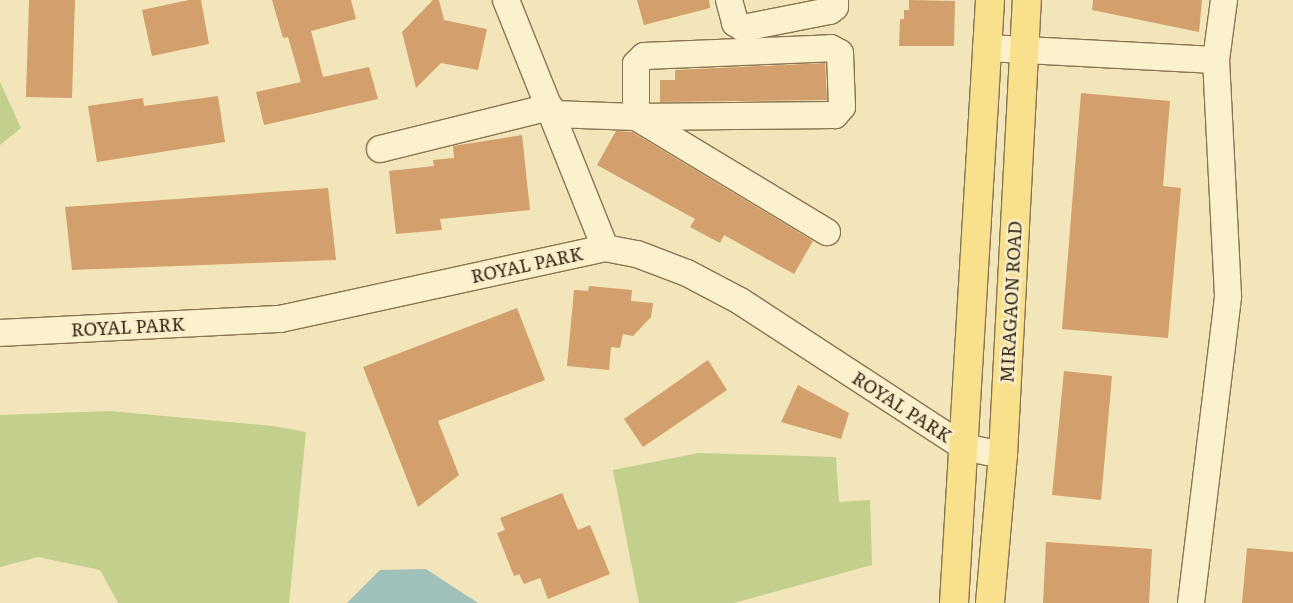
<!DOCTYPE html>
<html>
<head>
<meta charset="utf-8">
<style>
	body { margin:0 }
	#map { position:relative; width:1293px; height:603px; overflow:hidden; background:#f1e5b9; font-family:Literata,serif }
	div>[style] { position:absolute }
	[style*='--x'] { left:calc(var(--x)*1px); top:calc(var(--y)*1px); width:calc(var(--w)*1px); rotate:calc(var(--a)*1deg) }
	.green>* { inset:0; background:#c2cf8d }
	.water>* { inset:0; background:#9fc1b9 }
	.building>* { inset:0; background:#d39f6c }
	.roads { filter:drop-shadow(1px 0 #897453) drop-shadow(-1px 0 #897453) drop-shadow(0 1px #897453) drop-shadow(0 -1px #897453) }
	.minor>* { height:26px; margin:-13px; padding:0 13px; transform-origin:13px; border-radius:13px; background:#fcf1cd }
	.major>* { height:28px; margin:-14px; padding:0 14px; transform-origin:14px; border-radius:14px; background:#f9e08c }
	span { translate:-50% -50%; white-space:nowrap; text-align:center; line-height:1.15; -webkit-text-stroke:5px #f8eec9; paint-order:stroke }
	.street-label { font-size:18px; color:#362919 }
</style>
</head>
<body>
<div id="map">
	<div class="green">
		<div style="clip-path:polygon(0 82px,21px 128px,0 145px)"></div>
		<div style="clip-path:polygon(110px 411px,273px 426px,306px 432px,289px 603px,118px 603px,100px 570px,38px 557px,0 567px,0 415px)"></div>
		<div style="clip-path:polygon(698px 453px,836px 457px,839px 502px,870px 500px,872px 565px,734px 603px,639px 603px,613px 470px)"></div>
	</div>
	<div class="water">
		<div style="clip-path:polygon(426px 569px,478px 603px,347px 603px,380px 570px)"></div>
	</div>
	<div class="building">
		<div style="clip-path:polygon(29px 0,75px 0,72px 98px,26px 97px)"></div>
		<div style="clip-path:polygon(189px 0,201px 0,209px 44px,152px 56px,142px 10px)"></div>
		<div style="clip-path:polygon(272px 0,351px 0,356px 19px,311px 31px,323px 77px,369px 67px,378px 99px,264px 125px,256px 92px,301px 82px,288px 37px,283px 38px)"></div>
		<div style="clip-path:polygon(433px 0,439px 0,444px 20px,487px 29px,478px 70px,441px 63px,416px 88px,402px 32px)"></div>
		<div style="clip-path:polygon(637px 0,709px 0,710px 8px,644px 25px)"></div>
		<div style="clip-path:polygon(909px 0,955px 1px,954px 46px,899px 46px,900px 19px,904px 19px,904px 10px,909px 10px)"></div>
		<div style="clip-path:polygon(1093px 0,1202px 0,1199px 32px,1092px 10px)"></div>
		<div style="clip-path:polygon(825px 63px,827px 100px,660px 102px,660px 80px,675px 80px,675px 70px)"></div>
		<div style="clip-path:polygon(1081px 93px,1170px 101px,1163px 186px,1181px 188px,1168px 338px,1062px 329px)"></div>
		<div style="clip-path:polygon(218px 96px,225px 142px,97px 162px,88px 106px,143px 98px,144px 106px)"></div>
		<div style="clip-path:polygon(616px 131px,632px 132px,813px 241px,794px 274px,724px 235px,720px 243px,690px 227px,695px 219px,597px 165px)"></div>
		<div style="clip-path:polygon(522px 135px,530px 210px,440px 219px,442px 230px,396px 234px,389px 171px,434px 166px,433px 160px,454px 158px,453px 146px)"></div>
		<div style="clip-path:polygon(328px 188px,336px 260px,72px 270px,65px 207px)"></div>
		<div style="clip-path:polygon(589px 286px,632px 290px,631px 301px,653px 303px,651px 317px,633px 336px,623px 334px,620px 348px,611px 347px,609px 370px,567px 366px,574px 290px,588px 291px)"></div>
		<div style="clip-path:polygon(517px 308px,545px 380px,438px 421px,459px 475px,418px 507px,363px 367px)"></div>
		<div style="clip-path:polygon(708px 360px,727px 390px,643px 447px,624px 419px)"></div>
		<div style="clip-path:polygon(1064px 371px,1112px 376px,1101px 500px,1052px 495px)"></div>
		<div style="clip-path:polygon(798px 385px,849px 413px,841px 439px,781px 422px)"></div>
		<div style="clip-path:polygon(562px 493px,578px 530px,590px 525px,610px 574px,548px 599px,540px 578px,524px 584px,519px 574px,514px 576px,497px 533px,505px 530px,500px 518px)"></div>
		<div style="clip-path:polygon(1046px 542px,1152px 549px,1149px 603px,1043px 603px)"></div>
		<div style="clip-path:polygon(1247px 548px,1293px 552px,1293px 603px,1242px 603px)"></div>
	</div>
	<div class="roads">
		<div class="minor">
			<div style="--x:506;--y:0;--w:267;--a:68.2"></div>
			<div style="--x:729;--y:0;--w:24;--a:75"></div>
			<div style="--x:735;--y:23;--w:9;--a:32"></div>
			<div style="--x:743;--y:28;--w:89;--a:-11.1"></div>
			<div style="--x:830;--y:11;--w:6;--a:-39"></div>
			<div style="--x:835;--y:7;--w:7;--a:-90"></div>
			<div style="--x:831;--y:48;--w:10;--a:29"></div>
			<div style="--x:840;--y:53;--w:54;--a:87.9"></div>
			<div style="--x:842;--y:107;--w:11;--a:131"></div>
			<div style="--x:835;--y:115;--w:199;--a:179.4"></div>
			<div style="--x:636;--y:117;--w:53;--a:-90"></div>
			<div style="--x:636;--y:64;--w:11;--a:-45"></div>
			<div style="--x:644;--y:56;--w:187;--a:-2.4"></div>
			<div style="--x:986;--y:48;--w:230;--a:3"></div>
			<div style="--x:553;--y:114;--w:83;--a:2.1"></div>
			<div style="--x:636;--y:117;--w:223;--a:31.1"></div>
			<div style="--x:380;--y:149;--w:175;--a:-13.9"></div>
			<div style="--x:0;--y:333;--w:280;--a:-2.9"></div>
			<div style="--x:280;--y:319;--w:333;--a:-12.3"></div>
			<div style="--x:605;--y:248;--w:33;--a:11"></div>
			<div style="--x:637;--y:254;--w:53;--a:20.8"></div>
			<div style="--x:687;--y:273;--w:60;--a:27.8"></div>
			<div style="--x:740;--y:301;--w:267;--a:33.1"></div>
			<div style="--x:964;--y:447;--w:40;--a:12"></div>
			<div style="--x:1191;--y:603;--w:309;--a:-83.1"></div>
			<div style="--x:1228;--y:296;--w:236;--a:-92.9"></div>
			<div style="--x:1216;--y:60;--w:61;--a:-82.4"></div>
		</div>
		<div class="major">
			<div style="--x:954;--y:603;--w:604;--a:-86.58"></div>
			<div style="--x:990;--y:603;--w:149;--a:-85"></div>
			<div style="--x:1003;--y:455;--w:456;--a:-87"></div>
		</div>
	</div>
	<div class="street-label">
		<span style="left:527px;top:265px;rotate:-12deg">ROYAL PARK</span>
		<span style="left:1011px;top:302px;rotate:-87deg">MIRAGAON ROAD</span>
		<span style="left:128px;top:327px;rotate:-3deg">ROYAL PARK</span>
		<span style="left:902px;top:407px;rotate:33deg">ROYAL PARK</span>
	</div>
</div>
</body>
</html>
